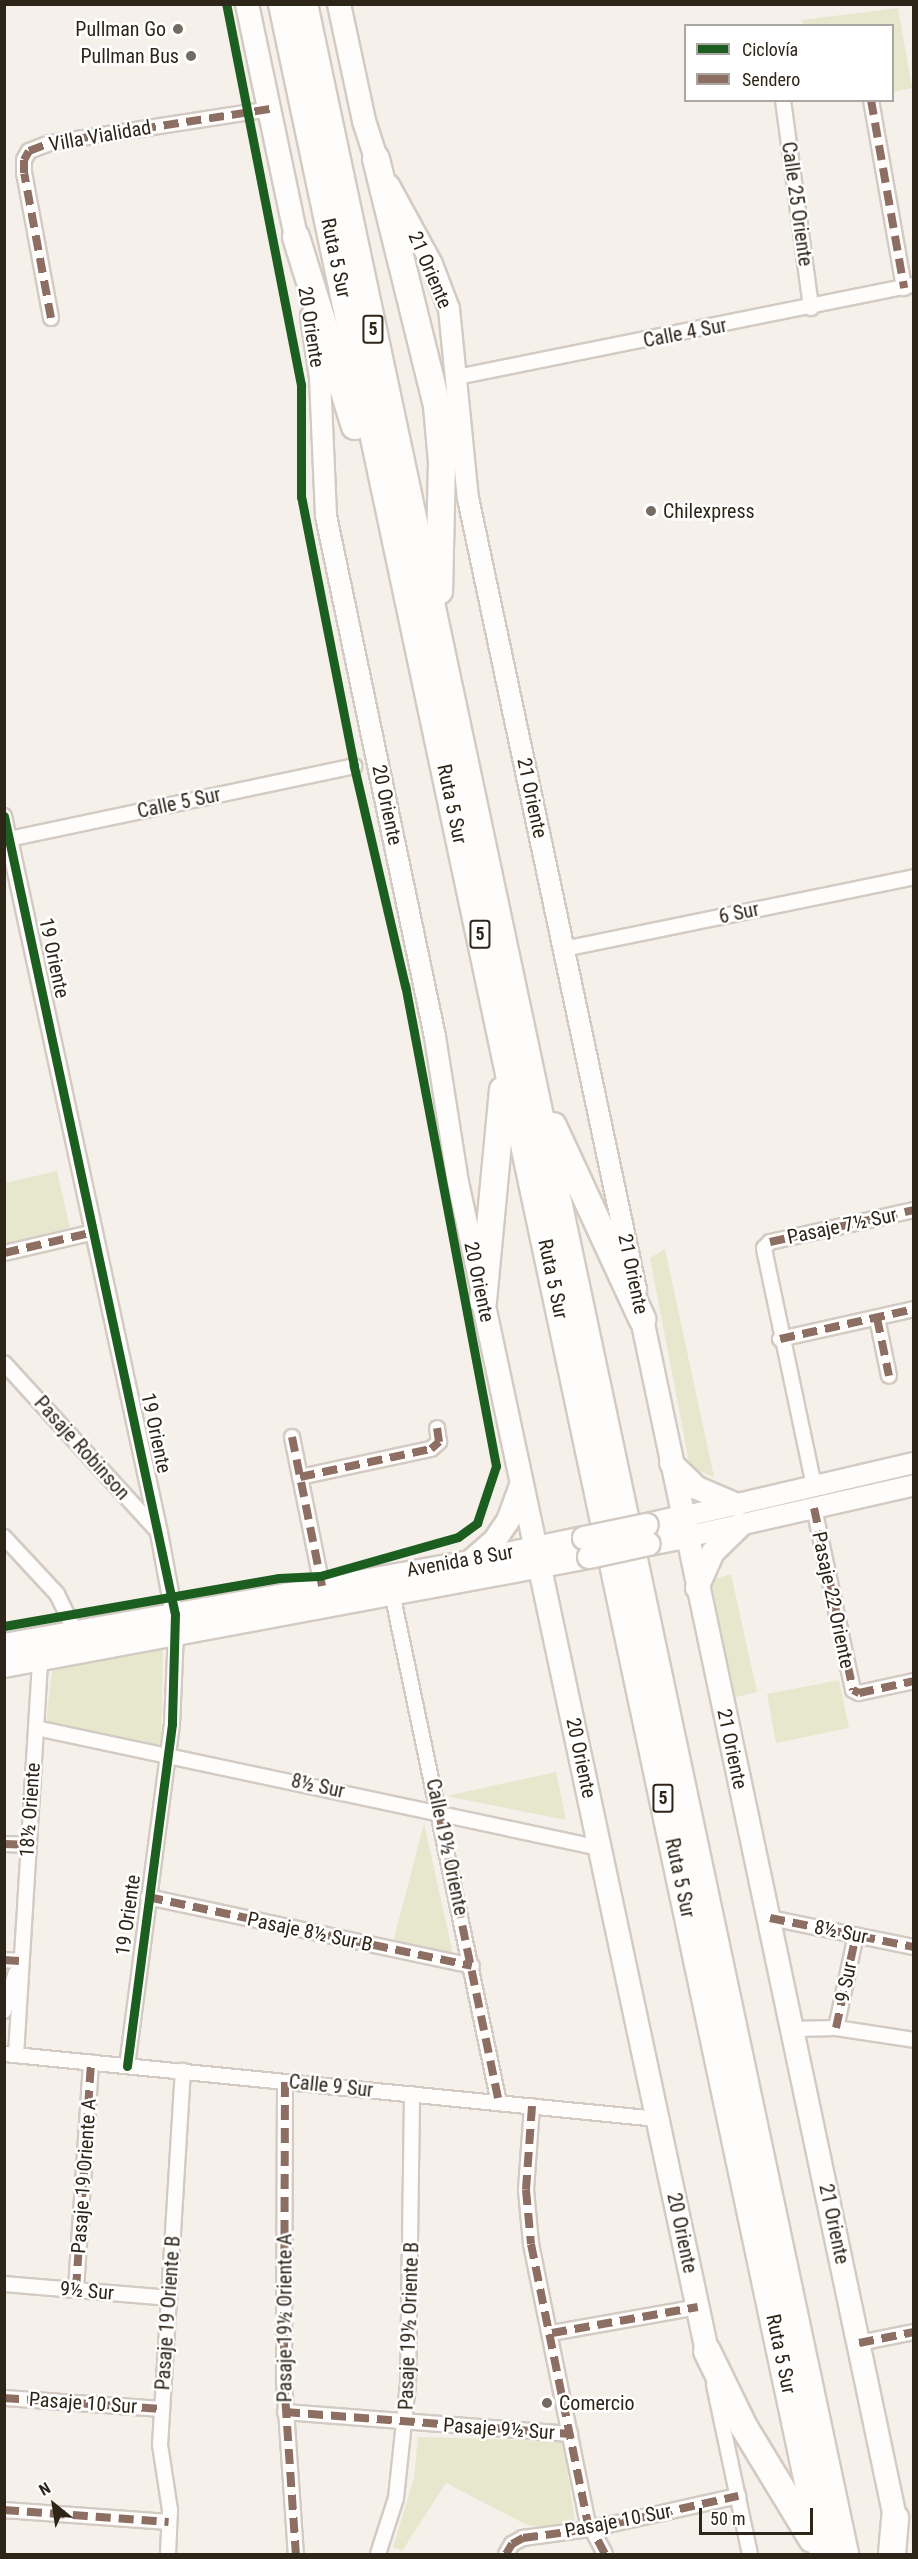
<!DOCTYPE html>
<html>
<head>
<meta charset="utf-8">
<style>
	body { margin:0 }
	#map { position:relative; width:918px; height:2559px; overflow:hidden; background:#f6f0ea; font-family:"Roboto Condensed",sans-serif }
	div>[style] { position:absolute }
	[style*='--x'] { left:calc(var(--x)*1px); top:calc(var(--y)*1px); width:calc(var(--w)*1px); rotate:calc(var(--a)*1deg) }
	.green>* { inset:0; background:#e7e7cd }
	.roads { filter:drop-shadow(2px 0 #d3cbc3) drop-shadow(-2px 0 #d3cbc3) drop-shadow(0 2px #d3cbc3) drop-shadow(0 -2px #d3cbc3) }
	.minor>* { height:14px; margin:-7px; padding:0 7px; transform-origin:7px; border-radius:7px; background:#fefdfc }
	.tertiary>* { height:16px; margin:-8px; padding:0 8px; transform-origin:8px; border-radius:8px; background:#fefdfc }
	.secondary>* { height:20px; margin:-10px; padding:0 10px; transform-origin:10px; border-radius:10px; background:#fefdfc }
	.primary>* { height:22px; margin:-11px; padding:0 11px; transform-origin:11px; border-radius:11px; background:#fefdfc }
	.trunk>* { height:22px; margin:-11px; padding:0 11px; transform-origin:11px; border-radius:11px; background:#fefdfc }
	.motorway>* { height:26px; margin:-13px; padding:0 13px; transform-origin:13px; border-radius:13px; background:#fefdfc }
	.bridges { filter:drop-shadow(2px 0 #d3cbc3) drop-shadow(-2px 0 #d3cbc3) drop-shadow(0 2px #d3cbc3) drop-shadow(0 -2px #d3cbc3) }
	.primary-bridge>* { height:22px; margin:-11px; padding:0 11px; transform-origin:11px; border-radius:11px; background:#fefdfc }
	.quiet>* { height:8px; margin-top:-4px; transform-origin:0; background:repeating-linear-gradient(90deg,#8d6e63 0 15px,transparent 0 23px) }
	.cycleway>* { height:9px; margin:-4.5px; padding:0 4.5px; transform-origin:4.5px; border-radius:4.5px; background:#1b5e20 }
	.dots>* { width:16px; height:16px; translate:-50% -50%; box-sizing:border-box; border:3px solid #fff; border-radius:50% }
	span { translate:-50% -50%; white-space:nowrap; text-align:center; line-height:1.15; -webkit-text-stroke:5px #fff; paint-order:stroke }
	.shield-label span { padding:2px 4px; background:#fff; border:2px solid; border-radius:4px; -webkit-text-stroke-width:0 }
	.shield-label { font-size:18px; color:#2e2519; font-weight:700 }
	.poi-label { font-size:20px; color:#2e2519 }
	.right { translate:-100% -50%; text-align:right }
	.left { translate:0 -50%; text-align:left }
	.street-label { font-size:20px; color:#2e2519 }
	.frame { position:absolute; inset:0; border:6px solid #2e2519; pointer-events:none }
	.legend { position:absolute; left:684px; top:24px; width:210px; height:78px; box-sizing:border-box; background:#fff; border:2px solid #aba8a3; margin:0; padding:8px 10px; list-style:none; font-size:18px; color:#2e2519 }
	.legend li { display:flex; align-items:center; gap:12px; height:30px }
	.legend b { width:30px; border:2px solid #aba8a3 }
	.north { position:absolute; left:24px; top:2475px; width:60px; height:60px; -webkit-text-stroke:4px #fff; paint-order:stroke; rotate:330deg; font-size:16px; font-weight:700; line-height:24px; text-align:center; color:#2e2519 }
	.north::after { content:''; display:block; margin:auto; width:21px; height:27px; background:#2e2519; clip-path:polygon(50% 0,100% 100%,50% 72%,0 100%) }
	.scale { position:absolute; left:699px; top:2508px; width:114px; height:27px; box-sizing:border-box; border:3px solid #2e2519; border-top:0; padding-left:8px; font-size:18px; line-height:21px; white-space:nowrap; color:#2e2519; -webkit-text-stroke:4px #fff; paint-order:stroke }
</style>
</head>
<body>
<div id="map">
	<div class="green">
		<div style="clip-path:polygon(898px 8px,912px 88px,893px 92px,892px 26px,803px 25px,802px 20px)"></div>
		<div style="clip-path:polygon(57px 1171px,70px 1228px,5px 1244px,5px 1183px)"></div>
		<div style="clip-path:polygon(665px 1249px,714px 1477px,690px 1467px,650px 1258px)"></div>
		<div style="clip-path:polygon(731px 1574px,757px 1692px,733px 1698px,711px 1580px)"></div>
		<div style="clip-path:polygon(163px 1649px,161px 1746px,46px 1722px,53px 1664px)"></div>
		<div style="clip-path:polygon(839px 1680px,849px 1728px,776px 1743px,767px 1694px)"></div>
		<div style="clip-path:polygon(556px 1772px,566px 1820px,446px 1796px)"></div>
		<div style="clip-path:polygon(424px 1823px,454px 1959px,392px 1946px)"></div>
		<div style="clip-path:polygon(418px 2437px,563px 2441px,575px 2522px,557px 2529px,527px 2525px,446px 2483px,402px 2551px,393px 2547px,414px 2478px)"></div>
	</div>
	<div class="roads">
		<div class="minor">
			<div style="--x:783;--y:100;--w:210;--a:82.3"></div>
			<div style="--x:871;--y:100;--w:191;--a:80"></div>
			<div style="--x:51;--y:318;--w:147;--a:-100.5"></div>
			<div style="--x:24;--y:173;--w:13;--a:-90"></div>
			<div style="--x:24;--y:160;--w:10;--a:-61"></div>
			<div style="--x:29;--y:151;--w:22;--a:-21"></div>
			<div style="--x:50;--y:143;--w:223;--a:-8.8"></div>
			<div style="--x:457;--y:377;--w:466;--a:-11.4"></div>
			<div style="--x:4;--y:816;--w:24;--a:78"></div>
			<div style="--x:9;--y:839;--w:353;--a:-11.9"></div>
			<div style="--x:564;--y:949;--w:357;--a:-11.6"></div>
			<div style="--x:4;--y:1253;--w:92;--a:-13.1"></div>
			<div style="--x:877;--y:1318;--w:59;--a:78.3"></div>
			<div style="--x:780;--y:1339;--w:137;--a:-12.6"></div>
			<div style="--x:4;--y:1363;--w:230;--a:47.6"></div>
			<div style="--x:292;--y:1437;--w:152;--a:78.6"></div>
			<div style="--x:300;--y:1477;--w:134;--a:-12.1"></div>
			<div style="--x:431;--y:1449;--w:11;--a:-41"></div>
			<div style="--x:439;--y:1442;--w:14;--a:-98"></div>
			<div style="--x:814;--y:1486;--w:243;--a:-101.9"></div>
			<div style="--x:764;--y:1248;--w:8;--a:-45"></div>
			<div style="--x:770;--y:1242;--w:148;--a:-12.5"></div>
			<div style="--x:814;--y:1508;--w:186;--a:77.9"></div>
			<div style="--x:853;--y:1690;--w:7;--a:27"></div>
			<div style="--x:859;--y:1693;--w:56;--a:-12.3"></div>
			<div style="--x:4;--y:1537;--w:78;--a:47.1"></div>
			<div style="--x:57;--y:1594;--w:41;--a:64.1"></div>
			<div style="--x:392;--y:1593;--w:521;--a:78.15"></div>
			<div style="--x:36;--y:1728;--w:577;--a:12.01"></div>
			<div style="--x:4;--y:1844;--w:23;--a:2"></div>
			<div style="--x:148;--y:1897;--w:331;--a:12"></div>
			<div style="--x:770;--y:1918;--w:147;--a:11.4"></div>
			<div style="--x:4;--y:1960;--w:15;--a:4"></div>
			<div style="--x:4;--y:2011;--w:39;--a:-73"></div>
			<div style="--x:836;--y:2028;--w:95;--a:-77.9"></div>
			<div style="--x:793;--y:2029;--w:43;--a:-1.3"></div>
			<div style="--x:836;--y:2028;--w:79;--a:8.7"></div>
			<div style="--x:4;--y:2054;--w:657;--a:5.68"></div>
			<div style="--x:16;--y:2055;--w:397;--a:-86.5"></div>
			<div style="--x:127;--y:2066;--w:345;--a:-82.5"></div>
			<div style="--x:172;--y:1724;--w:91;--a:-87.5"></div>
			<div style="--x:285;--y:2082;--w:298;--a:90.2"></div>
			<div style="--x:284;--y:2380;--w:174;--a:86.1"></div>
			<div style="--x:532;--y:2106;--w:84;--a:94.1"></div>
			<div style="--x:526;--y:2190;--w:54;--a:84.7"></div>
			<div style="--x:531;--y:2244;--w:282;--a:78.5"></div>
			<div style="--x:587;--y:2520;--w:38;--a:62"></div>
			<div style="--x:4;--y:2284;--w:166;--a:4.8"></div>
			<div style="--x:76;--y:2289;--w:227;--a:-86.2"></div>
			<div style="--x:552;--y:2333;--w:148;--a:-10.1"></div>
			<div style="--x:859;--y:2343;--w:56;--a:-11.3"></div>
			<div style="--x:714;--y:2385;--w:173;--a:78"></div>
			<div style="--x:4;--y:2398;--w:158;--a:4"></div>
			<div style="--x:285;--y:2412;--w:286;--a:4.4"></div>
			<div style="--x:4;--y:2510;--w:165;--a:4.2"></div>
			<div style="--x:168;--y:2554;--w:44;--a:-87.4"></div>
			<div style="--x:170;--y:2510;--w:66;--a:-98.7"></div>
			<div style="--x:160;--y:2445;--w:375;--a:-86.5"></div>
			<div style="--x:378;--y:2554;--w:59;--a:-72.2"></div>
			<div style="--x:396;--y:2498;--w:115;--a:-84"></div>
			<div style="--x:408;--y:2384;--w:290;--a:-89.2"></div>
			<div style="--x:506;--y:2554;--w:12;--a:-59"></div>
			<div style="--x:512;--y:2544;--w:13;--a:-29"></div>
			<div style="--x:523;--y:2538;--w:68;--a:-7.7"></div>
			<div style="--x:590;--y:2529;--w:152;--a:-12.6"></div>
		</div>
		<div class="tertiary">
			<div style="--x:4;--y:840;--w:5;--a:-11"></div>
			<div style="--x:9;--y:839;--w:710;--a:77.8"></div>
			<div style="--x:159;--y:1533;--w:94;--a:79.5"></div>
		</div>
		<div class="secondary">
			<div style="--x:389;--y:185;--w:90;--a:61.4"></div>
			<div style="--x:432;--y:264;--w:48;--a:69.3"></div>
			<div style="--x:449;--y:309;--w:190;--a:84.3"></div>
			<div style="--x:468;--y:498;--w:810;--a:78.02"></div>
			<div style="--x:311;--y:316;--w:63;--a:81.7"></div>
			<div style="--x:320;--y:378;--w:138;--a:87.5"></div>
			<div style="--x:326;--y:516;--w:532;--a:78.18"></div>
			<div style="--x:435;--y:1037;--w:147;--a:81"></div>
			<div style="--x:458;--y:1182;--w:104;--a:77.8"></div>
			<div style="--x:682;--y:1517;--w:238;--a:-13.1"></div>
			<div style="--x:686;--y:1537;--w:234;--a:-12.8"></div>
		</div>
		<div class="primary">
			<div style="--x:483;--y:1301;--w:1074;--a:77.96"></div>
			<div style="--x:642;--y:1319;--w:1225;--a:78.08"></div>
			<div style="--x:671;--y:1463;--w:36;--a:44"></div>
			<div style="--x:697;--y:1488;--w:43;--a:23"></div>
			<div style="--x:647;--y:1525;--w:36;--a:-13"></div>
			<div style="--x:649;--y:1544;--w:38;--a:-11"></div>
			<div style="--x:471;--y:1561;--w:32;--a:-41"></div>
			<div style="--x:495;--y:1540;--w:23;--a:-56"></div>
			<div style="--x:508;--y:1521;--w:38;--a:-70"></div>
			<div style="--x:697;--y:1588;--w:39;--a:-66"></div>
			<div style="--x:713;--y:1552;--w:39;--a:-44"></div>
			<div style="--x:4;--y:1645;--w:472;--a:-10.1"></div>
			<div style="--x:469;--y:1562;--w:117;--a:-11.8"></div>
			<div style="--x:4;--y:1666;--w:595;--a:-10.55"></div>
		</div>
		<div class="trunk">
			<div style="--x:247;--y:4;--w:238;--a:78.1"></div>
			<div style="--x:339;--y:4;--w:120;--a:77.9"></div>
			<div style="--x:364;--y:121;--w:40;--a:72"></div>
		</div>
		<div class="motorway">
			<div style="--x:282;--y:4;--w:2607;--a:78.02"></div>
			<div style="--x:304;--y:4;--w:2607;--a:78.02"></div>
			<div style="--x:376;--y:159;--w:254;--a:76.1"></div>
			<div style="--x:437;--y:406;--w:56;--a:84.9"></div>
			<div style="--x:442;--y:462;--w:129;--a:91.3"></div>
			<div style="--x:296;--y:237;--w:198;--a:72.7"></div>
			<div style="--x:553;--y:1126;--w:213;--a:65.2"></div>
			<div style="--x:483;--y:1301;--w:212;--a:-84.6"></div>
			<div style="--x:707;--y:2351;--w:85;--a:64"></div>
			<div style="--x:744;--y:2427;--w:131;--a:58.7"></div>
			<div style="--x:892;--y:2554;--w:36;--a:-85"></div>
		</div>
	</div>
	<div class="bridges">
		<div class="primary-bridge">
			<div style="--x:584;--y:1538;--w:64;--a:-11.7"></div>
			<div style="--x:589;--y:1557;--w:61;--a:-12.2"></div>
		</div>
	</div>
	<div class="quiet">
		<div style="--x:871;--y:100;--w:191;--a:80"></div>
		<div style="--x:51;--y:318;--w:147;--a:-100.5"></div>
		<div style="--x:24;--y:173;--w:13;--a:-90"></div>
		<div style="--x:24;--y:160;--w:10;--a:-61"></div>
		<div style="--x:29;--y:151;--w:22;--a:-21"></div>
		<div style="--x:50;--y:143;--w:223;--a:-8.8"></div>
		<div style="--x:770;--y:1242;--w:148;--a:-12.5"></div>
		<div style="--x:4;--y:1253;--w:92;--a:-13.1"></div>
		<div style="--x:877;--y:1318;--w:59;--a:78.3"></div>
		<div style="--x:780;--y:1339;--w:137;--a:-12.6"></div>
		<div style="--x:292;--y:1437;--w:152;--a:78.6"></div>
		<div style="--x:300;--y:1477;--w:134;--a:-12.1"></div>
		<div style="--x:431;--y:1449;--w:11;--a:-41"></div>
		<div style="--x:439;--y:1442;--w:14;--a:-98"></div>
		<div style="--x:814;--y:1508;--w:186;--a:77.9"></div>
		<div style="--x:853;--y:1690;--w:7;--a:27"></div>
		<div style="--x:859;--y:1693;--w:56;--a:-12.3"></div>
		<div style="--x:439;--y:1813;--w:296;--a:78.3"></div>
		<div style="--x:4;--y:1844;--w:23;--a:2"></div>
		<div style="--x:148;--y:1897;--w:331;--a:12"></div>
		<div style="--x:770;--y:1918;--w:147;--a:11.4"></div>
		<div style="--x:4;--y:1960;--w:15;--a:4"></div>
		<div style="--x:836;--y:2028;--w:95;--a:-77.9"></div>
		<div style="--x:285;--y:2082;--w:298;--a:90.2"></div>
		<div style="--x:284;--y:2380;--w:174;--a:86.1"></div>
		<div style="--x:532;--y:2106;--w:84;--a:94.1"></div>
		<div style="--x:526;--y:2190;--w:54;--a:84.7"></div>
		<div style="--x:531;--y:2244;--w:282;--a:78.5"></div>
		<div style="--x:587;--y:2520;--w:38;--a:62"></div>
		<div style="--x:76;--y:2289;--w:227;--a:-86.2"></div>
		<div style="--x:552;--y:2333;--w:148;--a:-10.1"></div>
		<div style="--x:859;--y:2343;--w:56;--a:-11.3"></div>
		<div style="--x:4;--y:2398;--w:158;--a:4"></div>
		<div style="--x:285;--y:2412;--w:286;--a:4.4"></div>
		<div style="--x:4;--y:2510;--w:165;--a:4.2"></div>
		<div style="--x:506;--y:2554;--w:12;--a:-59"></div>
		<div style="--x:512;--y:2544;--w:13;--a:-29"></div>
		<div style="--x:523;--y:2538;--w:68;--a:-7.7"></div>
		<div style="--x:590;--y:2529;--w:152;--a:-12.6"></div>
	</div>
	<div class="cycleway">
		<div style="--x:4;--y:816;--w:816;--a:77.91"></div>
		<div style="--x:175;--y:1614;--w:110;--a:91.6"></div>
		<div style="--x:172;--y:1724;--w:345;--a:97.5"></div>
		<div style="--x:4;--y:1626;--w:279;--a:-9.9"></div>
		<div style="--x:279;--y:1578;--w:41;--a:-2.8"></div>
		<div style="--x:320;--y:1576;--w:143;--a:-15.8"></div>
		<div style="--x:458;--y:1537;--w:24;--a:-36"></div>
		<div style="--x:477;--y:1523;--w:60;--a:-71.6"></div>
		<div style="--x:496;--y:1466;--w:489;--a:-100.7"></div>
		<div style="--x:405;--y:986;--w:226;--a:-103.1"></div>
		<div style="--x:354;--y:766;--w:274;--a:-101.1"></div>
		<div style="--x:301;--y:497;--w:112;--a:-90"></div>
		<div style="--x:301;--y:385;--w:388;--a:-101.1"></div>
	</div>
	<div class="dots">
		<div style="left:178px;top:29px;background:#746c62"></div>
		<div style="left:191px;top:56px;background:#746c62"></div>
		<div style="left:651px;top:511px;background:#746c62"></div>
		<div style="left:547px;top:2403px;background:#746c62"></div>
	</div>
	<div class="shield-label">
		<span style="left:373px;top:329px">5</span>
		<span style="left:480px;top:934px">5</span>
		<span style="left:663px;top:1798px">5</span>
	</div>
	<div class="poi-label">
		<span class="right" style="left:166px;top:29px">Pullman Go</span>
		<span class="right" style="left:179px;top:56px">Pullman Bus</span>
		<span class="left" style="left:663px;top:511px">Chilexpress</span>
		<span class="left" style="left:559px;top:2403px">Comercio</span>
	</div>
	<div class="street-label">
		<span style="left:100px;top:136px;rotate:-10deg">Villa Vialidad</span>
		<span style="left:797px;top:204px;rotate:82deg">Calle 25 Oriente</span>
		<span style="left:336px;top:258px;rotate:78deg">Ruta 5 Sur</span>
		<span style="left:430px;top:270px;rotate:67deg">21 Oriente</span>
		<span style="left:311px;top:327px;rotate:81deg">20 Oriente</span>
		<span style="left:685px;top:333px;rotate:-11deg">Calle 4 Sur</span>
		<span style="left:532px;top:798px;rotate:78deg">21 Oriente</span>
		<span style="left:179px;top:803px;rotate:-12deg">Calle 5 Sur</span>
		<span style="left:452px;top:804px;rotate:78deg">Ruta 5 Sur</span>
		<span style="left:387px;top:805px;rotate:78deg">20 Oriente</span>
		<span style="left:739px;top:913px;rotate:-12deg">6 Sur</span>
		<span style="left:54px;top:958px;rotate:78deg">19 Oriente</span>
		<span style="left:842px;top:1226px;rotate:-12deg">Pasaje 7½ Sur</span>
		<span style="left:633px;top:1274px;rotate:78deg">21 Oriente</span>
		<span style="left:553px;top:1279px;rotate:78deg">Ruta 5 Sur</span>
		<span style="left:479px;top:1282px;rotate:78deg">20 Oriente</span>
		<span style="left:156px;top:1433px;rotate:78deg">19 Oriente</span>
		<span style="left:82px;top:1448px;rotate:48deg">Pasaje Robinson</span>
		<span style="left:460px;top:1561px;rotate:-10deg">Avenida 8 Sur</span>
		<span style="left:833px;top:1600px;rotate:78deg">Pasaje 22 Oriente</span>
		<span style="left:732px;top:1749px;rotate:78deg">21 Oriente</span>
		<span style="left:581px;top:1758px;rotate:78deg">20 Oriente</span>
		<span style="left:318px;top:1786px;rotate:12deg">8½ Sur</span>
		<span style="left:30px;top:1810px;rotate:-86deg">18½ Oriente</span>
		<span style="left:447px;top:1847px;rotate:78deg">Calle 19½ Oriente</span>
		<span style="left:680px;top:1878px;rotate:78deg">Ruta 5 Sur</span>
		<span style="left:128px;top:1915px;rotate:-82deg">19 Oriente</span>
		<span style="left:310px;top:1932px;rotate:12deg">Pasaje 8½ Sur B</span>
		<span style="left:841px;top:1932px;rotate:11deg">8½ Sur</span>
		<span style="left:846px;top:1982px;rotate:-78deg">9 Sur</span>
		<span style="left:331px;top:2086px;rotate:6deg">Calle 9 Sur</span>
		<span style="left:84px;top:2176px;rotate:-86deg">Pasaje 19 Oriente A</span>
		<span style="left:834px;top:2224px;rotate:78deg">21 Oriente</span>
		<span style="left:682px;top:2233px;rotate:78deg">20 Oriente</span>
		<span style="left:87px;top:2291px;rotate:5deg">9½ Sur</span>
		<span style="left:168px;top:2313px;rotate:-86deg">Pasaje 19 Oriente B</span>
		<span style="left:285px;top:2318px;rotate:-90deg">Pasaje 19½ Oriente A</span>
		<span style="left:409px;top:2326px;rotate:-88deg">Pasaje 19½ Oriente B</span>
		<span style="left:781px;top:2354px;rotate:78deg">Ruta 5 Sur</span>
		<span style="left:83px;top:2403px;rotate:4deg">Pasaje 10 Sur</span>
		<span style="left:499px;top:2429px;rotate:4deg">Pasaje 9½ Sur</span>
		<span style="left:618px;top:2521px;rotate:-11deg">Pasaje 10 Sur</span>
	</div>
	<div class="frame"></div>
	<ul class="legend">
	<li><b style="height:8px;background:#1b5e20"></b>Ciclovía</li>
	<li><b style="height:8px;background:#8d6e63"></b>Sendero</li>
	</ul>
	<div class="north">N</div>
	<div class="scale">50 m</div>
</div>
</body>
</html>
